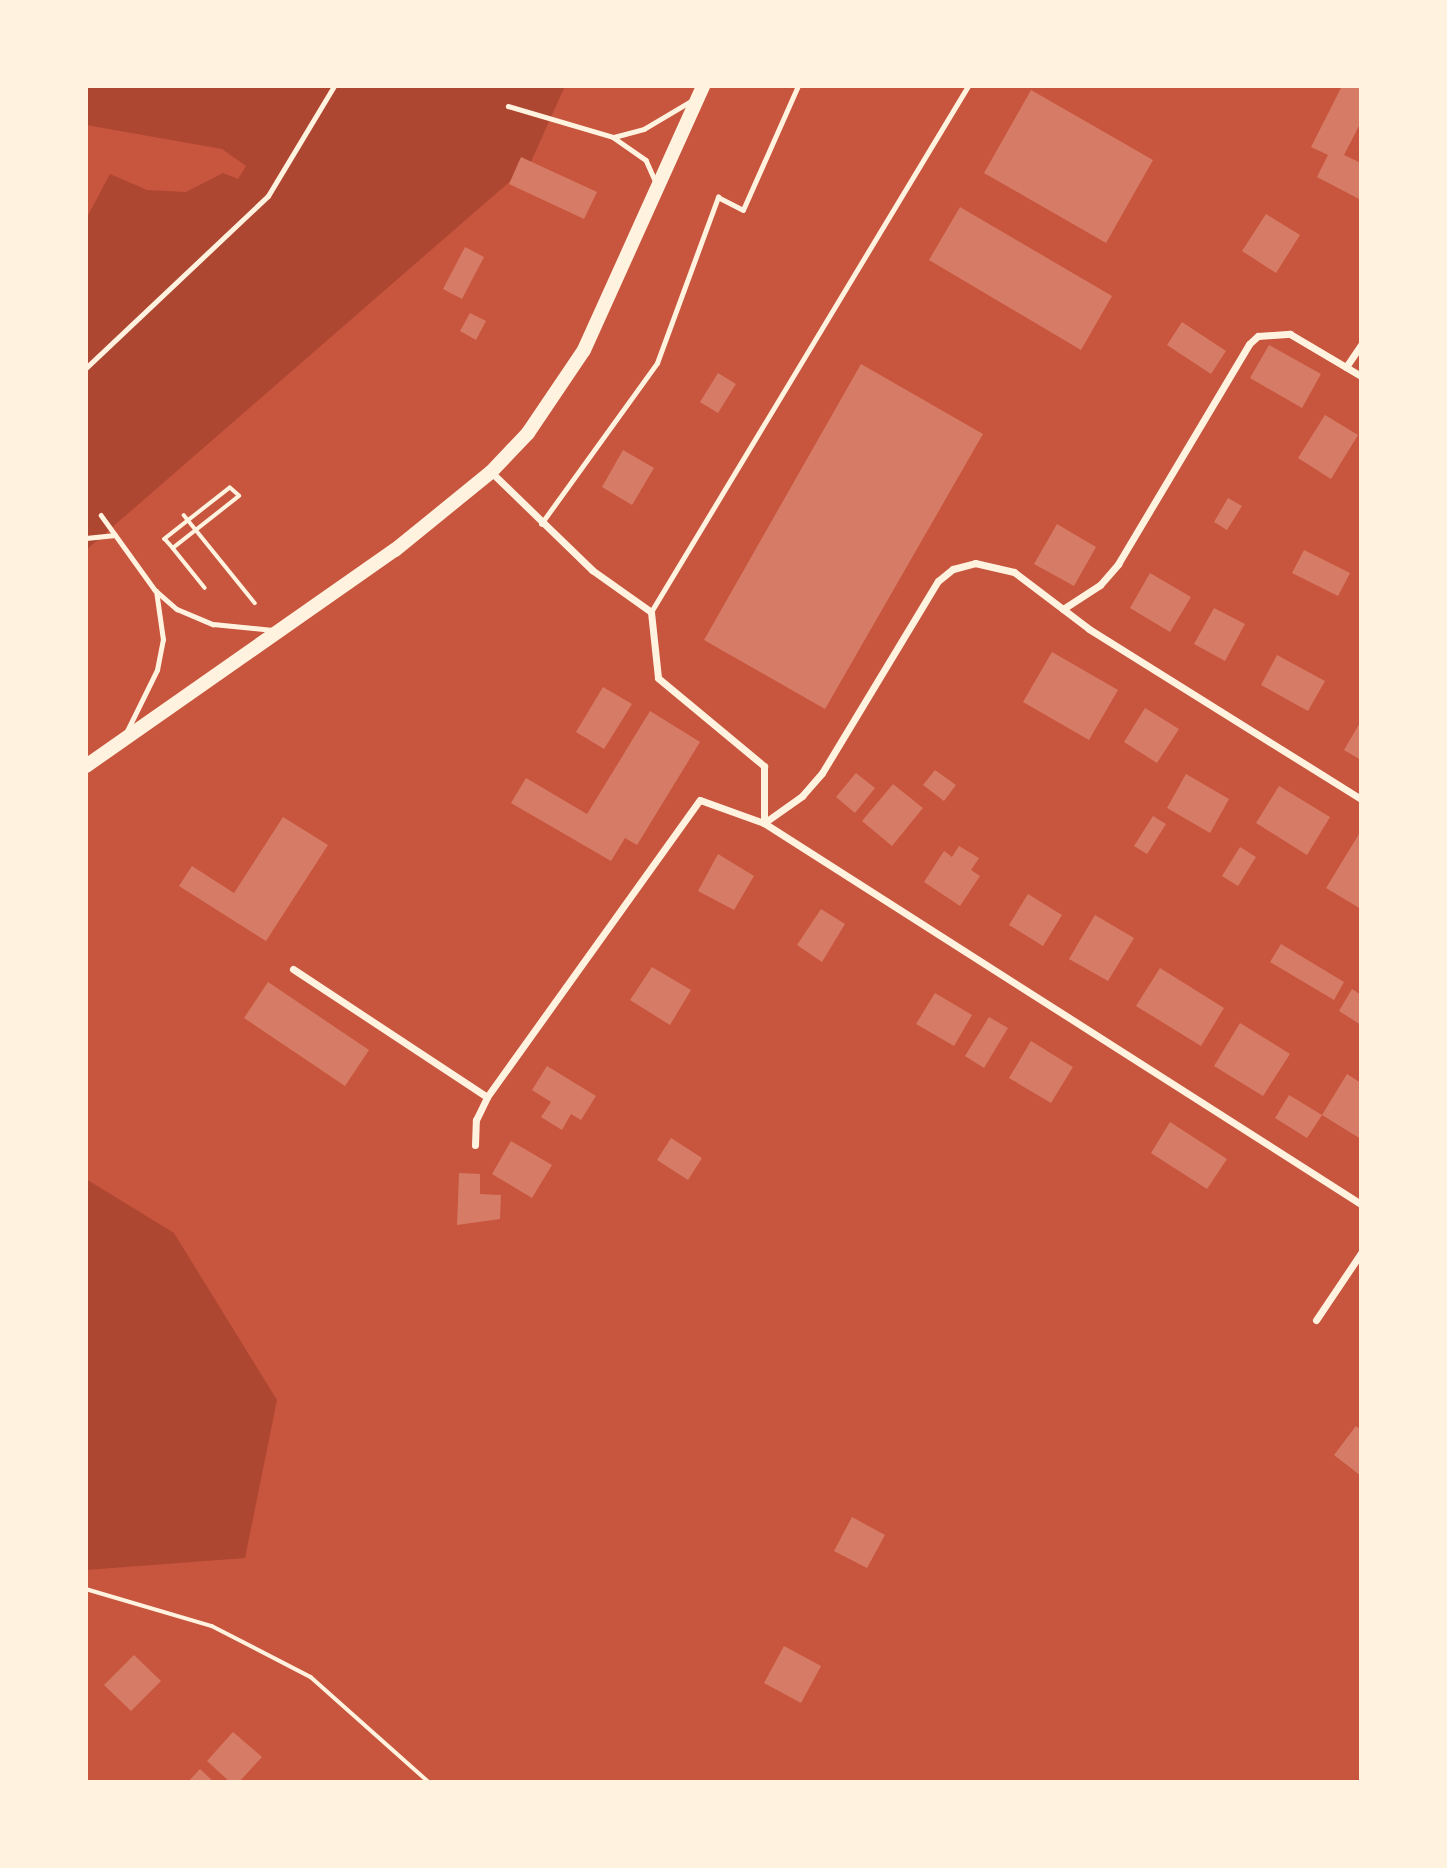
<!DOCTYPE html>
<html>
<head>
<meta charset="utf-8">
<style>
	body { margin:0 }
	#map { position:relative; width:1447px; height:1868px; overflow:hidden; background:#c8553d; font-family:"IBM Plex Serif",serif }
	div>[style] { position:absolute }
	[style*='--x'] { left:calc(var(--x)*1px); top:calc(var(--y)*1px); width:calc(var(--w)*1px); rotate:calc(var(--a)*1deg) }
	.green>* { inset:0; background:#ae4732 }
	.building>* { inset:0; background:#d67c66 }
	.path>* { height:3.5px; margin:-1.75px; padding:0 1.75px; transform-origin:1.75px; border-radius:1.75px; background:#fff3e0 }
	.service>* { height:4.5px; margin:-2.25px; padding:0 2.25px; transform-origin:2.25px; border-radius:2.25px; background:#fff3e0 }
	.minor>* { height:7px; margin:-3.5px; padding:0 3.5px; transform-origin:3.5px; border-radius:3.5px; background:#fff3e0 }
	.primary>* { height:14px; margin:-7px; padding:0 7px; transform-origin:7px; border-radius:7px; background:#fff3e0 }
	span { translate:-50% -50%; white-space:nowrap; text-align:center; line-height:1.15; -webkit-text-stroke:7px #fff3e0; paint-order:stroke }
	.frame { position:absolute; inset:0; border:88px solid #fff3e0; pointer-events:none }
</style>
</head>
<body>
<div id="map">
	<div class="green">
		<div style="clip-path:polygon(86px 86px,565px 86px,530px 164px,86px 550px,86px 219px,110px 174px,147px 190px,186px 192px,223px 173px,238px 179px,246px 166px,222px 149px,86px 125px)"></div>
		<div style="clip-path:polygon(86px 1179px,174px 1233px,277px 1400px,245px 1558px,86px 1570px)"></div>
	</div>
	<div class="building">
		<div style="clip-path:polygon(1342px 86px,1361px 86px,1361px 122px,1344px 155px,1361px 163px,1361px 200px,1317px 177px,1328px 155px,1311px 147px)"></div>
		<div style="clip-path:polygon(1031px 90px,1153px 160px,1106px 243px,984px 173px)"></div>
		<div style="clip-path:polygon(521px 157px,597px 192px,584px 219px,509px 184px)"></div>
		<div style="clip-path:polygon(960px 207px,1112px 296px,1081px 350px,929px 260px)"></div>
		<div style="clip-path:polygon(1266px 214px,1300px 235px,1276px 273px,1242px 251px)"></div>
		<div style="clip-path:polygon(465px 247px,484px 257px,462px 299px,443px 289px)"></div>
		<div style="clip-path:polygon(470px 313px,486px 321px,476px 340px,460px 331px)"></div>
		<div style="clip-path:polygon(1182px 322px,1226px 351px,1211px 374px,1167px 345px)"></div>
		<div style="clip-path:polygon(1269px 345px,1321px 374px,1302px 408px,1250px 378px)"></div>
		<div style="clip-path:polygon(861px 364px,983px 434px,825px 709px,704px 640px)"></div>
		<div style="clip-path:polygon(718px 373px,736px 384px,718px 413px,700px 402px)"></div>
		<div style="clip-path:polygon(1325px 415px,1358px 435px,1331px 479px,1298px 458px)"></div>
		<div style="clip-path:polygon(623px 450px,654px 468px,632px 505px,602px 487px)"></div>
		<div style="clip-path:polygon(1228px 498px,1242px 506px,1227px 530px,1214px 522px)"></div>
		<div style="clip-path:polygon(1057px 524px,1096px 547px,1074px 586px,1034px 564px)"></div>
		<div style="clip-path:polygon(1304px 550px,1350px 573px,1338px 596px,1292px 573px)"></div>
		<div style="clip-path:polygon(1150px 573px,1191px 597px,1170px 632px,1130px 608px)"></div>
		<div style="clip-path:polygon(1214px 608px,1245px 624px,1225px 661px,1194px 644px)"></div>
		<div style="clip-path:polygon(1052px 652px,1118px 690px,1089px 740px,1023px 702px)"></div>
		<div style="clip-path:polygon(1277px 655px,1325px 681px,1308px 711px,1261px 685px)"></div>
		<div style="clip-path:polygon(603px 687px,632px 704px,604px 749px,576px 732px)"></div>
		<div style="clip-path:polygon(1145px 708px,1179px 729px,1157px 763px,1124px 742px)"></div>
		<div style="clip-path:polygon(650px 711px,700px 742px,637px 845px,625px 838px,611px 861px,511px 803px,526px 778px,587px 814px)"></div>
		<div style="clip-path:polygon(1361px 721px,1361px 760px,1344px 750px)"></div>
		<div style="clip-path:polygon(935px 770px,956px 785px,944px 801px,923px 785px)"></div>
		<div style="clip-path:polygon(856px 773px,875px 788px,855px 813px,836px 797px)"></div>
		<div style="clip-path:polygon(1186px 774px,1229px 799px,1210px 833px,1167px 808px)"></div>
		<div style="clip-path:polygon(893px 784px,923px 808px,892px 846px,862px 821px)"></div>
		<div style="clip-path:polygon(1279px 786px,1330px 817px,1307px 855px,1256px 823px)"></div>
		<div style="clip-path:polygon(1153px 816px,1166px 824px,1147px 854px,1134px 846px)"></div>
		<div style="clip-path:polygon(283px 817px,328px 845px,266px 941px,179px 886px,192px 866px,234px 893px)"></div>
		<div style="clip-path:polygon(1359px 834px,1361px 835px,1361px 909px,1326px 888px)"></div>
		<div style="clip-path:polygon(959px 846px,979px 858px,971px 870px,980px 876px,960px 906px,924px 882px,944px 851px,952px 857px)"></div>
		<div style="clip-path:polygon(1240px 847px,1256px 857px,1238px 886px,1222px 876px)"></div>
		<div style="clip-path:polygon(718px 854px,754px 876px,734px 910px,698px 891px)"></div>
		<div style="clip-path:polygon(1028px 894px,1062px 915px,1043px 946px,1009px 925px)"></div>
		<div style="clip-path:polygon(821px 909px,845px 924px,822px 962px,797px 945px)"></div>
		<div style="clip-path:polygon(1095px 915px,1134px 938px,1108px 981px,1069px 959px)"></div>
		<div style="clip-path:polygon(1281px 944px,1344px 982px,1334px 1000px,1270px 962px)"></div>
		<div style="clip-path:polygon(652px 967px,691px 990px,670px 1025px,630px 1000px)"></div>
		<div style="clip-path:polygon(1160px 968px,1224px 1008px,1201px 1046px,1136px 1006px)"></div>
		<div style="clip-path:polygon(268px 982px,369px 1050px,345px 1086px,244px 1018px)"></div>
		<div style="clip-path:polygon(1352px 989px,1361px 995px,1361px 1025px,1339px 1011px)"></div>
		<div style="clip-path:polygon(935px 993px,972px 1015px,954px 1046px,916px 1024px)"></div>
		<div style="clip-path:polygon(989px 1017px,1008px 1028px,984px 1068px,965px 1056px)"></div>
		<div style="clip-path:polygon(1240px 1023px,1290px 1054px,1263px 1096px,1214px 1066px)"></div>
		<div style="clip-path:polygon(1031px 1041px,1073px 1067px,1051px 1103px,1009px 1078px)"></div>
		<div style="clip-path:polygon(547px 1066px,596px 1096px,581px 1120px,571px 1114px,562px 1130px,541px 1117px,551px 1102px,532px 1090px)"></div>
		<div style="clip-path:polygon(1347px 1074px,1361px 1083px,1361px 1139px,1322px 1115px)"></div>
		<div style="clip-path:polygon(1289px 1095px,1322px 1115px,1307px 1138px,1275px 1118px)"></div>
		<div style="clip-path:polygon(1170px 1122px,1227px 1159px,1207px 1189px,1151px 1153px)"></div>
		<div style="clip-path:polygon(671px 1138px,702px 1158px,688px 1180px,657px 1160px)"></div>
		<div style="clip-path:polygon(511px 1141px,552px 1165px,532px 1198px,492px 1174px)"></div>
		<div style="clip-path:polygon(459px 1173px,480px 1174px,480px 1194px,501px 1195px,500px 1219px,457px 1225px)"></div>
		<div style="clip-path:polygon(1356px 1426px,1361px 1430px,1361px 1476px,1334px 1455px)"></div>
		<div style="clip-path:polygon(852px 1517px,885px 1535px,867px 1568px,834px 1551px)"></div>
		<div style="clip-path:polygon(784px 1646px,821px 1666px,801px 1703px,764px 1683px)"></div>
		<div style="clip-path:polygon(134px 1655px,161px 1681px,131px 1711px,104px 1685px)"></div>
		<div style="clip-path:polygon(233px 1732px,262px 1757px,239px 1782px,230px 1782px,207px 1761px)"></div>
		<div style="clip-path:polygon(200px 1769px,214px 1782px,188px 1782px)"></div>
	</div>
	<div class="path">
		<div style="--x:184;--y:515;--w:113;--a:51.1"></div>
		<div style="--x:173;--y:548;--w:84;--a:-38.2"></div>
		<div style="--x:239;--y:496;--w:12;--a:-138"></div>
		<div style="--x:230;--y:488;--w:83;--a:141.9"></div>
		<div style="--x:165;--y:539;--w:12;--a:48"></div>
		<div style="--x:173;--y:548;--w:51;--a:51.3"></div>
		<div style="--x:86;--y:1589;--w:131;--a:16.4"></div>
		<div style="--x:212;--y:1626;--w:111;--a:27.3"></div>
		<div style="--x:311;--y:1677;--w:158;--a:41.7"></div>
	</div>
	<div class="service">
		<div style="--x:508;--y:106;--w:109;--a:16.4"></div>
		<div style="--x:613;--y:137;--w:40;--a:34.9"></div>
		<div style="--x:646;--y:160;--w:24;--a:66"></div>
		<div style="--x:614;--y:137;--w:31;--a:-15"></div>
		<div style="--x:644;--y:129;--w:55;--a:-30.8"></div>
		<div style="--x:86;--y:368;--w:250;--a:-43.4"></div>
		<div style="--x:268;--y:196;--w:128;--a:-59"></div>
		<div style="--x:101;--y:515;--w:92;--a:54.2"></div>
		<div style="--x:155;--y:590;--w:29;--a:41"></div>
		<div style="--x:177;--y:609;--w:39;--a:23"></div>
		<div style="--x:213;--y:624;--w:60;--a:5.7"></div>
		<div style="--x:541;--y:524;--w:198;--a:-54.2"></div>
		<div style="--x:657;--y:363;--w:177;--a:-69.8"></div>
		<div style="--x:718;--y:197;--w:28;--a:27"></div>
		<div style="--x:743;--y:210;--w:136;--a:-66.1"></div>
		<div style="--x:86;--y:538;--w:29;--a:-6"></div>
		<div style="--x:651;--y:612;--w:614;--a:-58.92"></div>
		<div style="--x:127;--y:731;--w:68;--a:-63.8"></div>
		<div style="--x:157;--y:670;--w:31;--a:-79"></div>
		<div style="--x:163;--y:640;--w:49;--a:-98.1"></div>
	</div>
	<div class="minor">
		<div style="--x:1346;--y:367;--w:27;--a:-56"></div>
		<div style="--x:491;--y:472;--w:141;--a:44.1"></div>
		<div style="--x:592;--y:570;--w:72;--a:35.4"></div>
		<div style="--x:651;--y:612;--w:66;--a:83.9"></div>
		<div style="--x:658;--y:678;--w:138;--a:39.7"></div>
		<div style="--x:764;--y:766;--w:57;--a:90"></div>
		<div style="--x:1063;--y:609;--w:44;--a:-33"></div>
		<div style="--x:1100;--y:585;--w:28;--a:-49"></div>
		<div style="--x:1118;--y:564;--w:256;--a:-59.2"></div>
		<div style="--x:1249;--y:344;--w:12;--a:-42"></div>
		<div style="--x:1258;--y:336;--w:32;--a:-4"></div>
		<div style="--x:1290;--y:334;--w:82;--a:30.6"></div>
		<div style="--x:764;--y:823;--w:47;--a:-35.4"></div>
		<div style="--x:802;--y:796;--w:30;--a:-49"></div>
		<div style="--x:822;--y:773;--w:224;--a:-58.9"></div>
		<div style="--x:938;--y:581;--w:19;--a:-39"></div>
		<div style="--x:953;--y:569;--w:23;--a:-15"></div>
		<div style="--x:975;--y:563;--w:40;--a:13"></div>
		<div style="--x:1014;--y:572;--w:94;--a:37.2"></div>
		<div style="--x:1089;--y:629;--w:321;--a:32"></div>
		<div style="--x:293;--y:969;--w:232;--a:33.4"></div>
		<div style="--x:475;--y:1145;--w:25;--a:-88"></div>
		<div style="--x:476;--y:1120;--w:25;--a:-64"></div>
		<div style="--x:487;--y:1097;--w:365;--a:-54.4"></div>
		<div style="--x:700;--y:800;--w:68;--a:19.8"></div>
		<div style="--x:764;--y:823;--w:708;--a:32.55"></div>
		<div style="--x:1316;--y:1320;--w:81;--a:-56.1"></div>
	</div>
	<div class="primary">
		<div style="--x:86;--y:766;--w:377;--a:-35"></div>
		<div style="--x:395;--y:550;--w:124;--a:-39.1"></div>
		<div style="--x:491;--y:472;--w:54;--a:-46.5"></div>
		<div style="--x:528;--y:433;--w:100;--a:-56"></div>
		<div style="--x:584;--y:350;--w:290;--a:-65.7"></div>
	</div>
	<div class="frame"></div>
</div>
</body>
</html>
